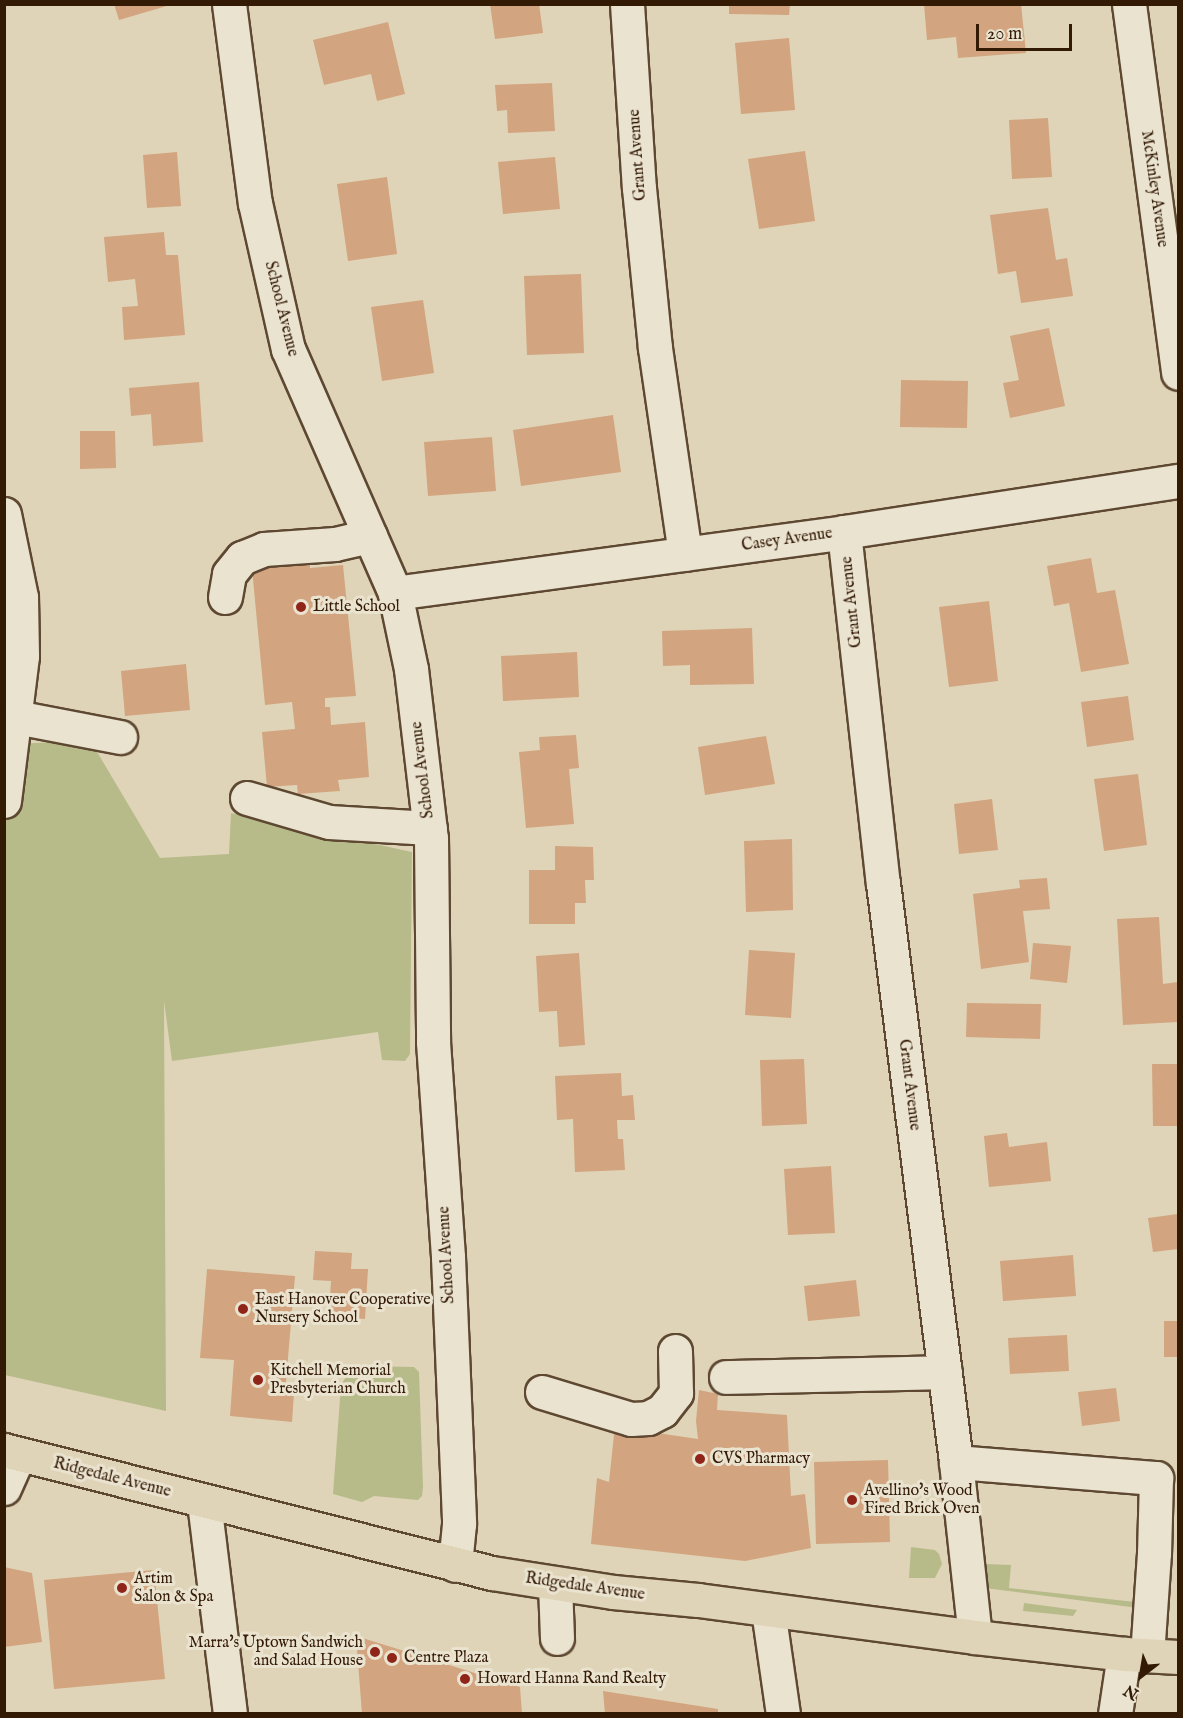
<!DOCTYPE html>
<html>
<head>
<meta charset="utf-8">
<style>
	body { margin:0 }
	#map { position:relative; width:1183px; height:1718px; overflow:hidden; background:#dfd4b7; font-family:"IM FELL English",serif }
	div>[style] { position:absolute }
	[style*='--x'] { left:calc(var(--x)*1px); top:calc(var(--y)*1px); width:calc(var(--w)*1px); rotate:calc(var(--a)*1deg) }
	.green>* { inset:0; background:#b7bb8a }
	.building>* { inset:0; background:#d2a47f }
	.roads { filter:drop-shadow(2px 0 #5e4832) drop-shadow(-2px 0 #5e4832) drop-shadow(0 2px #5e4832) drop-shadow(0 -2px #5e4832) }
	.minor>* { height:33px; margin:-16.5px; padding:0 16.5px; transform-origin:16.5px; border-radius:16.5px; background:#eae3d0 }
	.major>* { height:33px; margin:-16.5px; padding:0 16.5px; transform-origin:16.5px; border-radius:16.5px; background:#dfd4b7 }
	.dots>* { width:16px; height:16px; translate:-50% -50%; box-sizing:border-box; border:3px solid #eae3d0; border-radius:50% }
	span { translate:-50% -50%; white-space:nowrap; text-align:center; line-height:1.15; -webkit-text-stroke:6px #eae3d0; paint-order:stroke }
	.street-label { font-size:16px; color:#331a05 }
	.poi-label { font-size:16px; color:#331a05 }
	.left { translate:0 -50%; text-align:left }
	.right { translate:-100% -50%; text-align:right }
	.frame { position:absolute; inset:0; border:6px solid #331a05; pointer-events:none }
	.north { position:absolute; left:1111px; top:1646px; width:60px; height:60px; -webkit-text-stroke:4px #eae3d0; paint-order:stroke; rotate:211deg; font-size:16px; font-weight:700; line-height:24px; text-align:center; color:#331a05 }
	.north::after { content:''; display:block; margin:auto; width:21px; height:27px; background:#331a05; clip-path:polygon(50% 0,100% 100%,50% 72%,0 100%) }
	.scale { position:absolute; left:976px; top:24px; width:96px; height:27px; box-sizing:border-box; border:3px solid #331a05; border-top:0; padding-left:8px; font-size:18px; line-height:21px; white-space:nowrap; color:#331a05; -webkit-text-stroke:4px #eae3d0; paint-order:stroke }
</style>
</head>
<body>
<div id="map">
	<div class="green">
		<div style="clip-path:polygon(4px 677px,18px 744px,90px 740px,160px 858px,229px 854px,231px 813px,412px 852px,410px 1054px,405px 1061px,382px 1060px,378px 1032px,172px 1061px,164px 1001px,166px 1411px,5px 1375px)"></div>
		<div style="clip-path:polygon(361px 1366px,414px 1367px,419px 1372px,423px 1487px,422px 1496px,418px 1500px,374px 1496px,362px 1502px,333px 1494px,341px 1385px,349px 1372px)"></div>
		<div style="clip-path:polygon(911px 1547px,935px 1550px,939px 1554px,942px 1564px,935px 1578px,909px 1578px)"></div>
		<div style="clip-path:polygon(985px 1564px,1011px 1565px,1009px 1588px,1135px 1602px,1138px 1608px,985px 1588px)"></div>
		<div style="clip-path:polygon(1024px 1603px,1077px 1610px,1073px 1616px,1023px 1611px)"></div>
	</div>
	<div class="building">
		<div style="clip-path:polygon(114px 4px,170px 4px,170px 5px,119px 20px)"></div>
		<div style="clip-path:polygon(490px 4px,539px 4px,543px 33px,495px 39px)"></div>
		<div style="clip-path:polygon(729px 4px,790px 4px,789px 15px,729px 14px)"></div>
		<div style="clip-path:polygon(924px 4px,1021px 4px,1026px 53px,958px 58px,956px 37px,927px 40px)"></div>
		<div style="clip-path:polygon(388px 22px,405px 94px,377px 101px,371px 74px,324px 85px,313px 40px)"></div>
		<div style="clip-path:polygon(789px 38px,795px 110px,741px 114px,735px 43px)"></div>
		<div style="clip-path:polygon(552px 83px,555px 131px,508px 133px,507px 110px,497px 111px,495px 85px)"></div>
		<div style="clip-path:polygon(1048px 118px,1052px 177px,1012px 179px,1009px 120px)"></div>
		<div style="clip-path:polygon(805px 151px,815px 221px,759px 229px,748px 159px)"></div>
		<div style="clip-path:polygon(177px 152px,181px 206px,147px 208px,143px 155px)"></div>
		<div style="clip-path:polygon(555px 157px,560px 209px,503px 214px,498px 162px)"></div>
		<div style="clip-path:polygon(387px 177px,397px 254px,348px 261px,337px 184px)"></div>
		<div style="clip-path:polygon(1048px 208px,1056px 260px,1067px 258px,1073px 296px,1021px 303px,1016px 271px,998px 274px,990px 215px)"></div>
		<div style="clip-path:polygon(164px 232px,166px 255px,178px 255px,185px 335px,124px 340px,122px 307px,138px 306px,135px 279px,108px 282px,104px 237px)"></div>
		<div style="clip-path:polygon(581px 274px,584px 353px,527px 355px,524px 276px)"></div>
		<div style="clip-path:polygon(423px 300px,434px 373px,382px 381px,371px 307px)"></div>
		<div style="clip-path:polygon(1049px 328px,1065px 406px,1010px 418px,1003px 383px,1019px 380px,1010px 336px)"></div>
		<div style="clip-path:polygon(901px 380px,968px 381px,967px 428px,900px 427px)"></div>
		<div style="clip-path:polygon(199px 382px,203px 442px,153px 446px,151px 414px,131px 416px,129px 388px)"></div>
		<div style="clip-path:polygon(613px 415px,621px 472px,521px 486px,513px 430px)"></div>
		<div style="clip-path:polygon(80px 431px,115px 431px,116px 468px,80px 469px)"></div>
		<div style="clip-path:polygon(492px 437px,496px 491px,428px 496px,424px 442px)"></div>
		<div style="clip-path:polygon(1091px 558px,1097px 593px,1115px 590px,1129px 664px,1081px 672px,1069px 603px,1054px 606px,1047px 566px)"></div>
		<div style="clip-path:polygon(310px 564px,310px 568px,343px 565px,356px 696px,325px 698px,325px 707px,330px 707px,331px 725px,365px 722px,369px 777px,338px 780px,340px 791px,298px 794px,297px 785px,267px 787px,262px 732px,295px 729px,292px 702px,265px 705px,252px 569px)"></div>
		<div style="clip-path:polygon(989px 601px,998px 681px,949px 687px,939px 607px)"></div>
		<div style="clip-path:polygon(752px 628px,754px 684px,690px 685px,690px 665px,663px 666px,662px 631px)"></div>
		<div style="clip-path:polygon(577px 652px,579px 697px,503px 701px,501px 656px)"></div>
		<div style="clip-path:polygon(186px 664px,190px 710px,125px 716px,121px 671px)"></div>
		<div style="clip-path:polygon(1128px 696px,1134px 740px,1087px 747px,1081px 702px)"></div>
		<div style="clip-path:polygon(576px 735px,579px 768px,569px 769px,574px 824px,526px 828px,519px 752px,540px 750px,539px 737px)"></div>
		<div style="clip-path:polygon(766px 736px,775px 784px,705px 795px,698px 747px)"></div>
		<div style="clip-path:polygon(1138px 774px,1147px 845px,1104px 851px,1094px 779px)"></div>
		<div style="clip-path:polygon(992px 799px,998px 850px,959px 854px,954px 804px)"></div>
		<div style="clip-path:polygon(792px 839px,793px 910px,746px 912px,744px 841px)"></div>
		<div style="clip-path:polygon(555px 846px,593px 847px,594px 880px,585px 880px,586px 903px,575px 903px,575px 924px,529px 924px,529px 870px,555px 870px)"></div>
		<div style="clip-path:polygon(1047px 878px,1050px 909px,1023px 911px,1029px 962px,981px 969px,973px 894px,1020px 888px,1019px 880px)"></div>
		<div style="clip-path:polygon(1159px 917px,1163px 984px,1178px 982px,1178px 1022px,1123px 1025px,1117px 919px)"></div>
		<div style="clip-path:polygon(1033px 943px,1071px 946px,1067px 983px,1030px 979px)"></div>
		<div style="clip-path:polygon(749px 950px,795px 953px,791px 1018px,745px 1015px)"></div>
		<div style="clip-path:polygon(579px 953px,585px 1045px,559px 1047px,557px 1011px,539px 1012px,536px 956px)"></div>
		<div style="clip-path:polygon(967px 1003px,1041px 1004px,1040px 1039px,966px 1037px)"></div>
		<div style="clip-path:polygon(804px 1059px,807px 1124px,762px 1126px,760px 1060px)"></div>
		<div style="clip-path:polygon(1152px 1064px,1178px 1064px,1178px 1126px,1153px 1126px)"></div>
		<div style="clip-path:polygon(621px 1073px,622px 1096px,633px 1095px,635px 1120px,617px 1120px,618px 1139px,623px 1139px,625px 1170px,575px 1172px,573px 1119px,557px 1120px,555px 1076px)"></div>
		<div style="clip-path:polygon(1007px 1133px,1009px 1147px,1047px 1142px,1051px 1181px,989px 1187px,984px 1136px)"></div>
		<div style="clip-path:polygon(831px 1166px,835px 1233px,788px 1235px,784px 1169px)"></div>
		<div style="clip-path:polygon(1178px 1214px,1178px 1249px,1153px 1252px,1148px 1218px)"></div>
		<div style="clip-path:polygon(315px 1251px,352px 1253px,351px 1269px,368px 1269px,365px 1319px,329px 1316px,331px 1281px,313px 1280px)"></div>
		<div style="clip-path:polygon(1073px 1255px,1076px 1296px,1003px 1301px,1000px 1261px)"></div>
		<div style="clip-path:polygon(207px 1269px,295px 1276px,285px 1393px,294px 1393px,292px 1422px,230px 1416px,234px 1360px,200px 1358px)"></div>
		<div style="clip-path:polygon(856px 1280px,860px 1316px,808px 1321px,804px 1286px)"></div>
		<div style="clip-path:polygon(1164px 1321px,1178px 1321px,1178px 1357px,1164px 1357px)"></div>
		<div style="clip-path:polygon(1067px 1335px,1069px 1371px,1010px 1374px,1008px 1338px)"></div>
		<div style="clip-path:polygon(1116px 1388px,1120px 1421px,1082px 1426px,1078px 1392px)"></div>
		<div style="clip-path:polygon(699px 1390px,718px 1394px,717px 1410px,787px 1415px,791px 1496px,805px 1494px,811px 1548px,745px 1561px,591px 1544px,597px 1478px,609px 1482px,617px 1406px,637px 1430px,698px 1439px,696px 1421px)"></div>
		<div style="clip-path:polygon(888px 1460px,890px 1542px,816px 1544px,814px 1462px)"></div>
		<div style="clip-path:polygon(4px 1567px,32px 1573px,42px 1642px,4px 1647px)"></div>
		<div style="clip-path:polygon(154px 1570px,165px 1679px,54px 1689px,44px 1580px)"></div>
		<div style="clip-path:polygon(356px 1636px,520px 1687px,522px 1714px,362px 1714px)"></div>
		<div style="clip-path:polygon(603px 1691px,718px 1709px,718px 1714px,605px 1714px)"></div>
	</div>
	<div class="roads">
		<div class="minor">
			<div style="--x:229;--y:4;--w:201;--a:82.6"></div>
			<div style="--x:255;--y:203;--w:150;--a:77.3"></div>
			<div style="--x:288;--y:349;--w:266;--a:66.3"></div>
			<div style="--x:395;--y:593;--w:78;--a:78.1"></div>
			<div style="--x:411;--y:669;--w:170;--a:83.3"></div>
			<div style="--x:431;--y:838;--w:204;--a:89.4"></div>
			<div style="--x:433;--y:1042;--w:216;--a:86"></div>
			<div style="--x:448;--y:1257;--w:267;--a:87.6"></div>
			<div style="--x:459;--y:1524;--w:41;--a:95.6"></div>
			<div style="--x:627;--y:4;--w:184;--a:86.3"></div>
			<div style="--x:639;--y:188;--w:161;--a:84.3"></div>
			<div style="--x:655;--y:348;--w:208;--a:81.7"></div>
			<div style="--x:1129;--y:4;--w:372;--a:82.4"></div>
			<div style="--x:4;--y:514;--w:85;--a:78.4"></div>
			<div style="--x:21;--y:597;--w:59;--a:89"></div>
			<div style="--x:22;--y:656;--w:146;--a:97.1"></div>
			<div style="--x:844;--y:532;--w:353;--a:83.7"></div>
			<div style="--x:883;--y:883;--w:584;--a:82.81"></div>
			<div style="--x:956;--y:1462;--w:176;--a:83.8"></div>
			<div style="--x:395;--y:593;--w:453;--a:-7.7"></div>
			<div style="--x:844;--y:532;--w:338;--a:-8.7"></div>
			<div style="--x:225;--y:597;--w:23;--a:-80"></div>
			<div style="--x:229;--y:574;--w:21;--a:-51"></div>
			<div style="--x:242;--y:558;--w:24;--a:-22"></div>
			<div style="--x:264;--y:549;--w:71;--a:-4"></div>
			<div style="--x:335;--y:544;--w:36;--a:-13"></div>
			<div style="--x:16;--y:717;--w:106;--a:10.9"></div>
			<div style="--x:247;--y:798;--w:85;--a:16.3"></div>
			<div style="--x:329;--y:822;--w:101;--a:3.4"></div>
			<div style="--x:726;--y:1377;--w:219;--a:-1.3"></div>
			<div style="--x:542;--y:1392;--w:93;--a:16.9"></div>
			<div style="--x:631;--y:1419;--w:17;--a:-3"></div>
			<div style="--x:648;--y:1418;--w:16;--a:-27"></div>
			<div style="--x:662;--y:1411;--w:23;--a:-52"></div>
			<div style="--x:676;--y:1393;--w:42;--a:-91.4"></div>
			<div style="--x:956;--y:1462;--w:201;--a:4.6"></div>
			<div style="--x:1156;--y:1478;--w:75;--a:91.5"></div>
			<div style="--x:1154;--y:1553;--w:102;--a:93.9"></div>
			<div style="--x:4;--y:1488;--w:37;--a:-66"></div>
			<div style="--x:204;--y:1502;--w:214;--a:83"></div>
			<div style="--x:555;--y:1584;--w:54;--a:87.9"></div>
			<div style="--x:768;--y:1610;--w:105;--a:81.8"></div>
			<div style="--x:1115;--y:1714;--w:61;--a:-81.5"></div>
		</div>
		<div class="major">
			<div style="--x:4;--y:1450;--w:503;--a:14.15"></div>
			<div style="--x:492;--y:1573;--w:122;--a:8.9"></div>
			<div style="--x:613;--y:1592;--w:85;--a:5.4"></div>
			<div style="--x:698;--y:1600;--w:279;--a:7.6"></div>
			<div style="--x:975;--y:1637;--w:150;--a:6.5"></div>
			<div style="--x:1124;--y:1654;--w:54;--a:3.2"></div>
		</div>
	</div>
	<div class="dots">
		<div style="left:301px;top:607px;background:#8f2418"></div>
		<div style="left:243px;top:1309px;background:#8f2418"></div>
		<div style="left:258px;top:1380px;background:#8f2418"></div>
		<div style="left:700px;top:1459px;background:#8f2418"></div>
		<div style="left:852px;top:1500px;background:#8f2418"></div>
		<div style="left:122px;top:1588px;background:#8f2418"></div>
		<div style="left:375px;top:1652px;background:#8f2418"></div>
		<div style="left:392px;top:1658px;background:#8f2418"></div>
		<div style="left:465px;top:1679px;background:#8f2418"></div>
	</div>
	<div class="street-label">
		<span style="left:638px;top:155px;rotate:-94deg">Grant Avenue</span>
		<span style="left:1154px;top:189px;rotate:82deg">McKinley Avenue</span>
		<span style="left:281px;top:309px;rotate:76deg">School Avenue</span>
		<span style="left:787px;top:540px;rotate:-8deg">Casey Avenue</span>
		<span style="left:852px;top:602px;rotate:-96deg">Grant Avenue</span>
		<span style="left:423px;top:770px;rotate:-97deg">School Avenue</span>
		<span style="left:909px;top:1085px;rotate:83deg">Grant Avenue</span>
		<span style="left:447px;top:1255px;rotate:-93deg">School Avenue</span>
		<span style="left:112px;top:1478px;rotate:14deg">Ridgedale Avenue</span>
		<span style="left:585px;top:1587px;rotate:8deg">Ridgedale Avenue</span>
	</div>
	<div class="poi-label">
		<span class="left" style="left:313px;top:607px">Little School</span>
		<span class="left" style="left:255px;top:1309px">East Hanover Cooperative<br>Nursery School</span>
		<span class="left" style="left:270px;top:1380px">Kitchell Memorial<br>Presbyterian Church</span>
		<span class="left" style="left:712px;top:1459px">CVS Pharmacy</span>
		<span class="left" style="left:864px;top:1500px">Avellino's Wood<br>Fired Brick Oven</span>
		<span class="left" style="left:134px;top:1588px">Artim<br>Salon &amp; Spa</span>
		<span class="right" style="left:363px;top:1652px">Marra's Uptown Sandwich<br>and Salad House</span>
		<span class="left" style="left:404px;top:1658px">Centre Plaza</span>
		<span class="left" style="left:477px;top:1679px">Howard Hanna Rand Realty</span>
	</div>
	<div class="frame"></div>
	<div class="north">N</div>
	<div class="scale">20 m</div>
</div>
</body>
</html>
